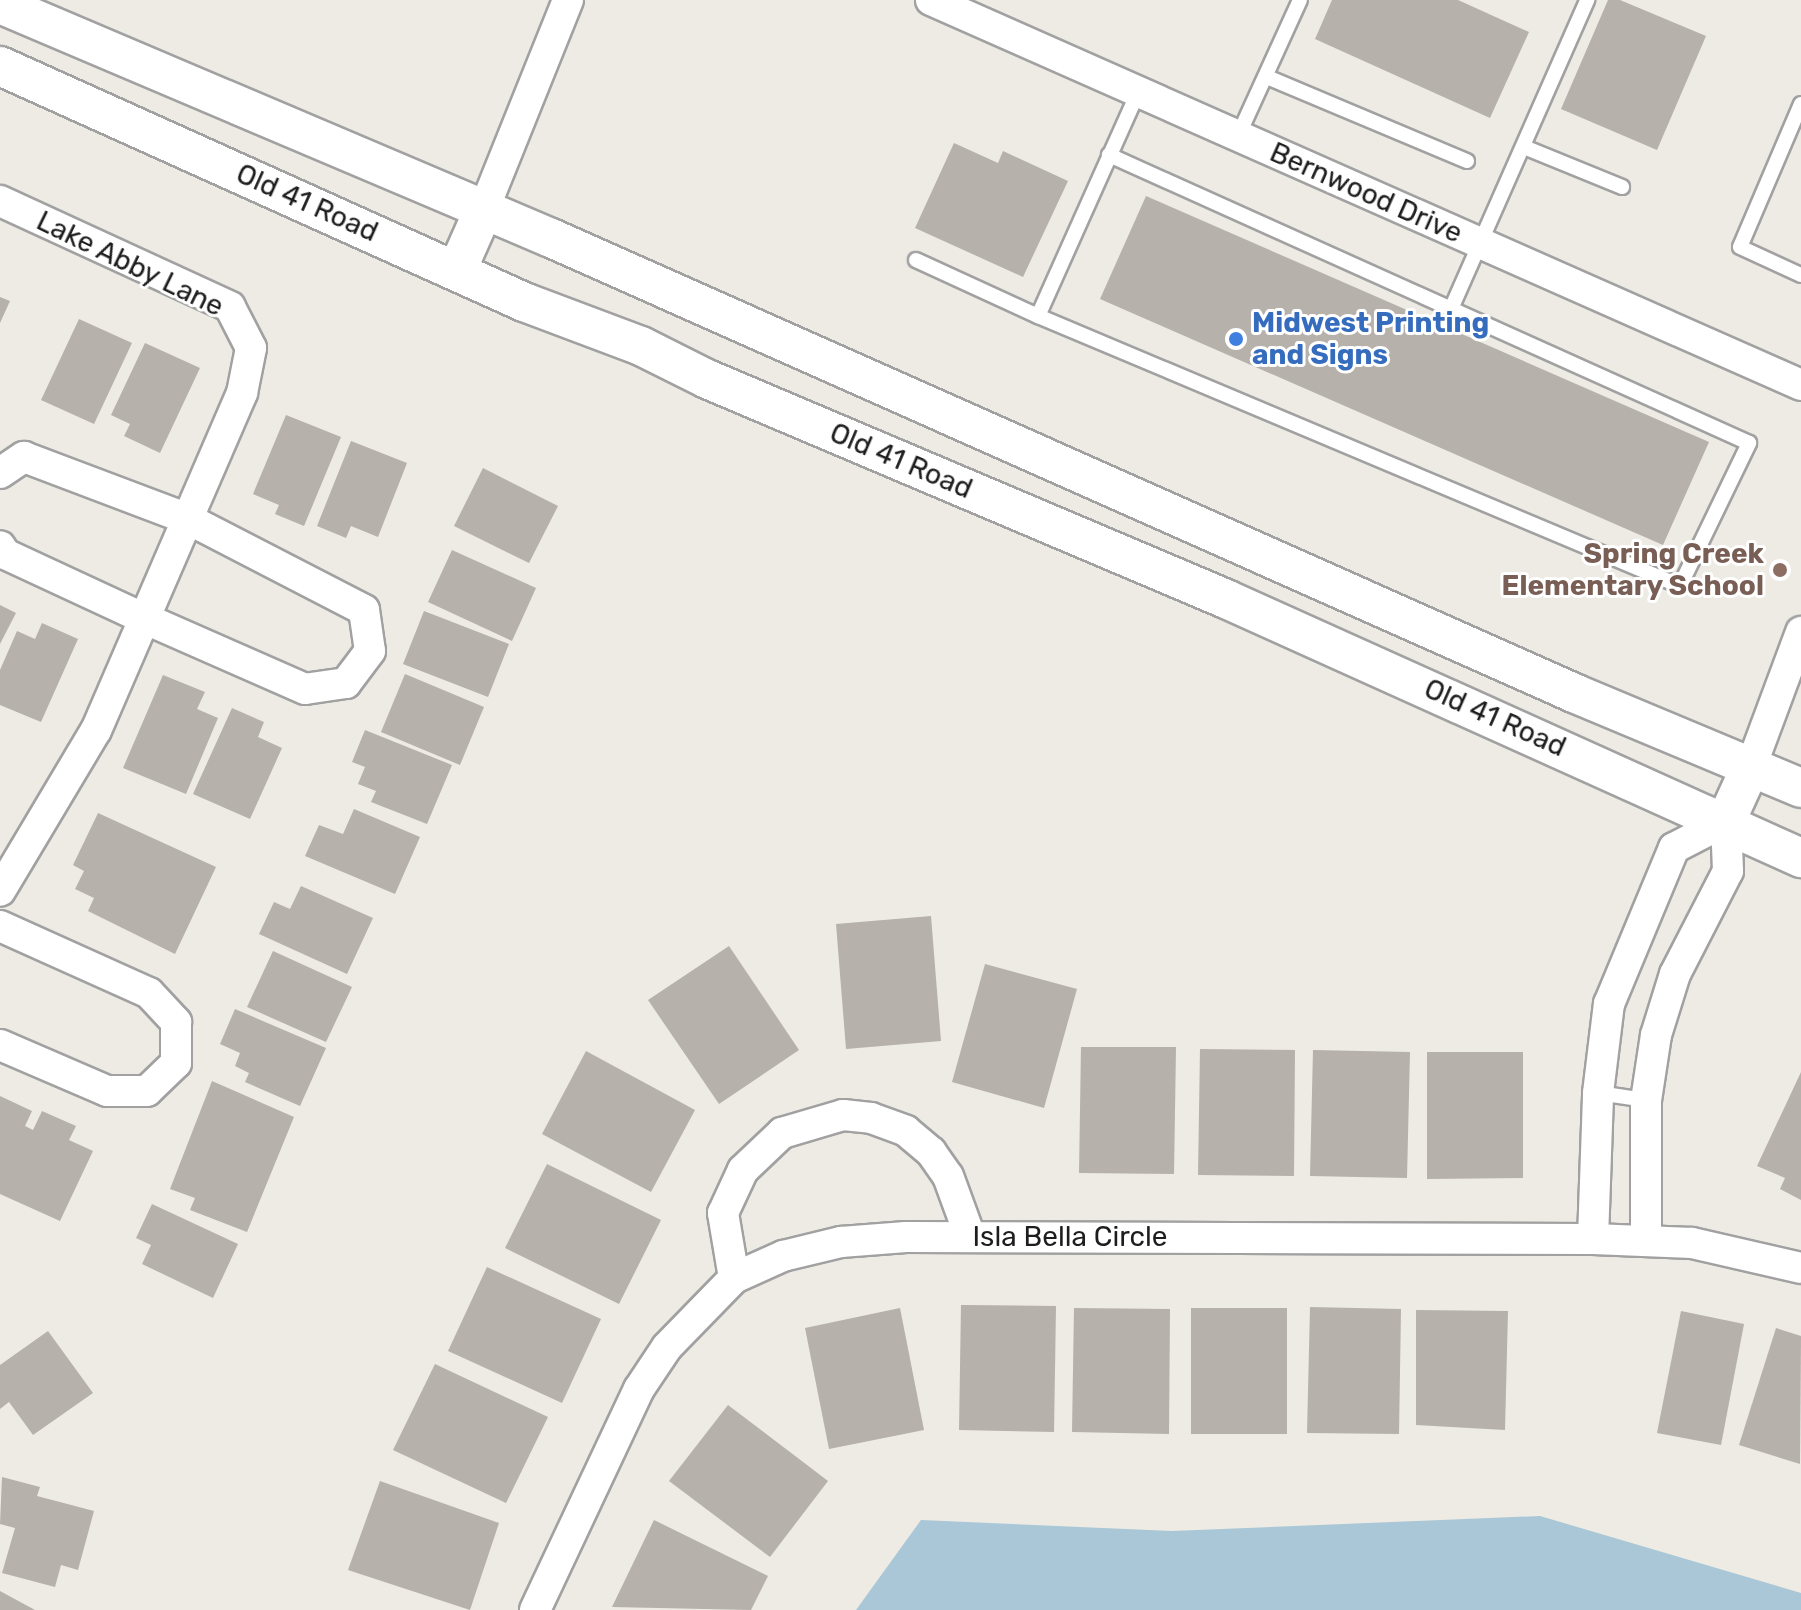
<!DOCTYPE html>
<html>
<head>
<meta charset="utf-8">
<style>
	body { margin:0 }
	#map { position:relative; width:1801px; height:1610px; overflow:hidden; background:#edebe4; font-family:Rubik,sans-serif }
	div>[style] { position:absolute }
	[style*='--x'] { left:calc(var(--x)*1px); top:calc(var(--y)*1px); width:calc(var(--w)*1px); rotate:calc(var(--a)*1deg) }
	.water>* { inset:0; background:#a9c7d6 }
	.building>* { inset:0; background:#b6b1aa }
	.roads { filter:drop-shadow(2px 0 #a1a1a1) drop-shadow(-2px 0 #a1a1a1) drop-shadow(0 2px #a1a1a1) drop-shadow(0 -2px #a1a1a1) }
	.service>* { height:14px; margin:-7px; padding:0 7px; transform-origin:7px; border-radius:7px; background:#fff }
	.minor>* { height:30px; margin:-15px; padding:0 15px; transform-origin:15px; border-radius:15px; background:#fff }
	.tertiary>* { height:38px; margin:-19px; padding:0 19px; transform-origin:19px; border-radius:19px; background:#fff }
	.dots>* { width:22px; height:22px; translate:-50% -50%; box-sizing:border-box; border:4px solid #fff; border-radius:50% }
	span { translate:-50% -50%; white-space:nowrap; text-align:center; line-height:1.15; -webkit-text-stroke:6px #fff; paint-order:stroke }
	.street-label { font-size:28px; color:#1d1d1d }
	.shop-label { font-size:28px; color:#366cbe; font-weight:700 }
	.left { translate:0 -50%; text-align:left }
	.education-label { font-size:28px; color:#785e54; font-weight:700 }
	.right { translate:-100% -50%; text-align:right }
</style>
</head>
<body>
<div id="map">
	<div class="water">
		<div style="clip-path:polygon(1540px 1516px,1801px 1593px,1801px 1610px,856px 1610px,921px 1520px,1172px 1531px)"></div>
	</div>
	<div class="building">
		<div style="clip-path:polygon(1332px 0,1458px 0,1529px 32px,1490px 118px,1315px 39px)"></div>
		<div style="clip-path:polygon(1608px 0,1620px 0,1706px 36px,1657px 150px,1561px 109px)"></div>
		<div style="clip-path:polygon(954px 143px,998px 163px,1003px 151px,1068px 181px,1023px 277px,915px 228px)"></div>
		<div style="clip-path:polygon(1146px 196px,1709px 442px,1663px 545px,1100px 299px)"></div>
		<div style="clip-path:polygon(0 297px,10px 301px,0 323px)"></div>
		<div style="clip-path:polygon(79px 319px,132px 343px,94px 424px,41px 400px)"></div>
		<div style="clip-path:polygon(145px 343px,200px 368px,160px 453px,124px 436px,130px 424px,111px 415px)"></div>
		<div style="clip-path:polygon(286px 415px,341px 437px,304px 526px,275px 514px,279px 505px,253px 494px)"></div>
		<div style="clip-path:polygon(351px 441px,407px 463px,378px 537px,351px 526px,346px 538px,317px 526px)"></div>
		<div style="clip-path:polygon(483px 468px,558px 506px,529px 563px,454px 526px)"></div>
		<div style="clip-path:polygon(452px 550px,536px 588px,512px 641px,428px 602px)"></div>
		<div style="clip-path:polygon(0 605px,16px 613px,0 644px)"></div>
		<div style="clip-path:polygon(424px 611px,509px 644px,488px 697px,403px 664px)"></div>
		<div style="clip-path:polygon(42px 623px,78px 639px,41px 722px,0 705px,0 670px,17px 631px,35px 639px)"></div>
		<div style="clip-path:polygon(405px 674px,484px 707px,460px 765px,381px 732px)"></div>
		<div style="clip-path:polygon(163px 675px,205px 692px,197px 709px,218px 718px,186px 794px,123px 768px)"></div>
		<div style="clip-path:polygon(232px 708px,264px 722px,258px 737px,282px 748px,250px 819px,193px 794px)"></div>
		<div style="clip-path:polygon(365px 730px,452px 765px,427px 824px,371px 802px,376px 791px,358px 784px,365px 767px,352px 762px)"></div>
		<div style="clip-path:polygon(354px 809px,420px 837px,395px 894px,305px 856px,319px 825px,343px 834px)"></div>
		<div style="clip-path:polygon(98px 813px,216px 867px,175px 954px,88px 911px,94px 898px,75px 889px,84px 871px,73px 865px)"></div>
		<div style="clip-path:polygon(301px 886px,373px 918px,347px 974px,259px 934px,274px 902px,290px 909px)"></div>
		<div style="clip-path:polygon(931px 916px,941px 1041px,846px 1049px,836px 924px)"></div>
		<div style="clip-path:polygon(729px 946px,799px 1050px,719px 1104px,648px 1000px)"></div>
		<div style="clip-path:polygon(273px 951px,352px 987px,326px 1042px,247px 1007px)"></div>
		<div style="clip-path:polygon(985px 964px,1077px 989px,1044px 1108px,952px 1082px)"></div>
		<div style="clip-path:polygon(235px 1009px,326px 1048px,300px 1106px,245px 1082px,249px 1073px,235px 1066px,240px 1053px,220px 1044px)"></div>
		<div style="clip-path:polygon(1081px 1047px,1176px 1047px,1174px 1174px,1079px 1173px)"></div>
		<div style="clip-path:polygon(1200px 1049px,1295px 1050px,1294px 1176px,1198px 1175px)"></div>
		<div style="clip-path:polygon(1313px 1050px,1410px 1052px,1407px 1178px,1310px 1176px)"></div>
		<div style="clip-path:polygon(586px 1051px,695px 1110px,651px 1192px,542px 1134px)"></div>
		<div style="clip-path:polygon(1427px 1052px,1523px 1052px,1523px 1178px,1427px 1179px)"></div>
		<div style="clip-path:polygon(1801px 1072px,1801px 1200px,1780px 1189px,1785px 1178px,1757px 1166px)"></div>
		<div style="clip-path:polygon(212px 1081px,294px 1117px,247px 1232px,190px 1210px,195px 1198px,170px 1189px)"></div>
		<div style="clip-path:polygon(0 1096px,32px 1111px,25px 1126px,33px 1130px,42px 1111px,76px 1126px,69px 1140px,93px 1151px,60px 1221px,0 1194px)"></div>
		<div style="clip-path:polygon(547px 1164px,661px 1220px,619px 1304px,505px 1248px)"></div>
		<div style="clip-path:polygon(152px 1204px,238px 1244px,213px 1298px,142px 1264px,151px 1245px,136px 1238px)"></div>
		<div style="clip-path:polygon(487px 1267px,601px 1319px,562px 1403px,448px 1351px)"></div>
		<div style="clip-path:polygon(961px 1305px,1056px 1306px,1054px 1432px,959px 1430px)"></div>
		<div style="clip-path:polygon(1310px 1307px,1401px 1309px,1399px 1434px,1307px 1433px)"></div>
		<div style="clip-path:polygon(900px 1308px,924px 1430px,829px 1449px,805px 1328px)"></div>
		<div style="clip-path:polygon(1074px 1308px,1170px 1309px,1169px 1434px,1072px 1432px)"></div>
		<div style="clip-path:polygon(1191px 1308px,1287px 1308px,1287px 1434px,1191px 1434px)"></div>
		<div style="clip-path:polygon(1416px 1310px,1508px 1311px,1505px 1430px,1416px 1425px)"></div>
		<div style="clip-path:polygon(1681px 1311px,1744px 1324px,1721px 1445px,1657px 1433px)"></div>
		<div style="clip-path:polygon(1776px 1328px,1801px 1336px,1800px 1464px,1739px 1445px)"></div>
		<div style="clip-path:polygon(48px 1331px,93px 1393px,33px 1435px,9px 1402px,0 1409px,0 1365px)"></div>
		<div style="clip-path:polygon(435px 1364px,548px 1417px,506px 1503px,393px 1450px)"></div>
		<div style="clip-path:polygon(728px 1405px,828px 1481px,770px 1557px,669px 1481px)"></div>
		<div style="clip-path:polygon(2px 1477px,40px 1487px,37px 1496px,94px 1511px,78px 1570px,61px 1565px,55px 1587px,2px 1573px,15px 1528px,0 1524px)"></div>
		<div style="clip-path:polygon(380px 1481px,499px 1523px,470px 1610px,348px 1570px)"></div>
		<div style="clip-path:polygon(654px 1520px,768px 1576px,751px 1610px,612px 1607px)"></div>
		<div style="clip-path:polygon(0 1591px,35px 1610px,0 1610px)"></div>
	</div>
	<div class="roads">
		<div class="service">
			<div style="--x:1267;--y:77;--w:217;--a:22.8"></div>
			<div style="--x:1801;--y:104;--w:155;--a:113.1"></div>
			<div style="--x:1740;--y:247;--w:67;--a:24.7"></div>
			<div style="--x:1238;--y:136;--w:149;--a:-65.5"></div>
			<div style="--x:1524;--y:147;--w:106;--a:22.2"></div>
			<div style="--x:916;--y:260;--w:134;--a:24.7"></div>
			<div style="--x:1038;--y:316;--w:245;--a:-65.9"></div>
			<div style="--x:1451;--y:309;--w:338;--a:-66.2"></div>
			<div style="--x:1038;--y:316;--w:696;--a:22.81"></div>
			<div style="--x:1680;--y:586;--w:159;--a:-64.2"></div>
			<div style="--x:1749;--y:443;--w:702;--a:-155.77"></div>
			<div style="--x:1598;--y:1093;--w:49;--a:8.3"></div>
		</div>
		<div class="minor">
			<div style="--x:931;--y:0;--w:951;--a:23.87"></div>
			<div style="--x:0;--y:201;--w:253;--a:24.7"></div>
			<div style="--x:230;--y:307;--w:46;--a:62.9"></div>
			<div style="--x:251;--y:348;--w:46;--a:101.3"></div>
			<div style="--x:242;--y:393;--w:367;--a:113.4"></div>
			<div style="--x:96;--y:730;--w:187;--a:120.8"></div>
			<div style="--x:484;--y:209;--w:225;--a:-68.1"></div>
			<div style="--x:0;--y:473;--w:29;--a:-34"></div>
			<div style="--x:24;--y:457;--w:175;--a:20.7"></div>
			<div style="--x:188;--y:519;--w:198;--a:27.3"></div>
			<div style="--x:364;--y:610;--w:41;--a:81.7"></div>
			<div style="--x:370;--y:651;--w:40;--a:127"></div>
			<div style="--x:346;--y:683;--w:41;--a:171.7"></div>
			<div style="--x:305;--y:689;--w:177;--a:-156.3"></div>
			<div style="--x:143;--y:618;--w:152;--a:-155.1"></div>
			<div style="--x:5;--y:554;--w:9;--a:-122"></div>
			<div style="--x:1752;--y:764;--w:141;--a:-69.6"></div>
			<div style="--x:0;--y:926;--w:163;--a:24.2"></div>
			<div style="--x:149;--y:993;--w:40;--a:47"></div>
			<div style="--x:176;--y:1022;--w:41;--a:90"></div>
			<div style="--x:176;--y:1063;--w:40;--a:136"></div>
			<div style="--x:147;--y:1091;--w:40;--a:180"></div>
			<div style="--x:107;--y:1091;--w:116;--a:-156.7"></div>
			<div style="--x:1593;--y:1239;--w:146;--a:-88"></div>
			<div style="--x:1598;--y:1093;--w:90;--a:-83"></div>
			<div style="--x:1609;--y:1004;--w:169;--a:-67.4"></div>
			<div style="--x:1674;--y:848;--w:59;--a:-27.4"></div>
			<div style="--x:1726;--y:821;--w:50;--a:87.7"></div>
			<div style="--x:1728;--y:871;--w:116;--a:117.2"></div>
			<div style="--x:1675;--y:974;--w:64;--a:107.3"></div>
			<div style="--x:1656;--y:1035;--w:66;--a:98.7"></div>
			<div style="--x:1646;--y:1100;--w:140;--a:90"></div>
			<div style="--x:734;--y:1278;--w:66;--a:-99.6"></div>
			<div style="--x:723;--y:1213;--w:47;--a:-65.1"></div>
			<div style="--x:743;--y:1170;--w:54;--a:-43.5"></div>
			<div style="--x:782;--y:1133;--w:64;--a:-16.4"></div>
			<div style="--x:843;--y:1115;--w:28;--a:6"></div>
			<div style="--x:871;--y:1118;--w:37;--a:20"></div>
			<div style="--x:906;--y:1131;--w:33;--a:40"></div>
			<div style="--x:931;--y:1152;--w:29;--a:55"></div>
			<div style="--x:948;--y:1176;--w:64;--a:69.9"></div>
			<div style="--x:535;--y:1610;--w:244;--a:-64.8"></div>
			<div style="--x:639;--y:1389;--w:50;--a:-56.3"></div>
			<div style="--x:667;--y:1347;--w:96;--a:-45.8"></div>
			<div style="--x:734;--y:1278;--w:54;--a:-24.2"></div>
			<div style="--x:783;--y:1256;--w:60;--a:-13.6"></div>
			<div style="--x:841;--y:1242;--w:65;--a:-4.4"></div>
			<div style="--x:906;--y:1237;--w:687;--a:0.17"></div>
			<div style="--x:1593;--y:1239;--w:99;--a:2.3"></div>
			<div style="--x:1692;--y:1243;--w:112;--a:12.9"></div>
		</div>
		<div class="tertiary">
			<div style="--x:0;--y:4;--w:599;--a:23.01"></div>
			<div style="--x:551;--y:238;--w:1120;--a:23.98"></div>
			<div style="--x:1574;--y:693;--w:246;--a:22.7"></div>
			<div style="--x:0;--y:66;--w:575;--a:24.25"></div>
			<div style="--x:524;--y:302;--w:125;--a:20.6"></div>
			<div style="--x:641;--y:346;--w:74;--a:26.6"></div>
			<div style="--x:707;--y:379;--w:564;--a:22.97"></div>
			<div style="--x:1226;--y:599;--w:631;--a:24.25"></div>
			<div style="--x:457;--y:270;--w:67;--a:-66.1"></div>
			<div style="--x:1726;--y:821;--w:63;--a:-65.5"></div>
		</div>
	</div>
	<div class="dots">
		<div style="left:1236px;top:339px;background:#3f7fe0"></div>
		<div style="left:1780px;top:570px;background:#8d6e63"></div>
	</div>
	<div class="street-label">
		<span style="left:1366px;top:193px;rotate:24deg">Bernwood Drive</span>
		<span style="left:307px;top:203px;rotate:24deg">Old 41 Road</span>
		<span style="left:130px;top:264px;rotate:26deg">Lake Abby Lane</span>
		<span style="left:901px;top:461px;rotate:23deg">Old 41 Road</span>
		<span style="left:1495px;top:718px;rotate:24deg">Old 41 Road</span>
		<span style="left:1070px;top:1237px">Isla Bella Circle</span>
	</div>
	<div class="shop-label">
		<span class="left" style="left:1252px;top:339px">Midwest Printing<br>and Signs</span>
	</div>
	<div class="education-label">
		<span class="right" style="left:1764px;top:570px">Spring Creek<br>Elementary School</span>
	</div>
</div>
</body>
</html>
